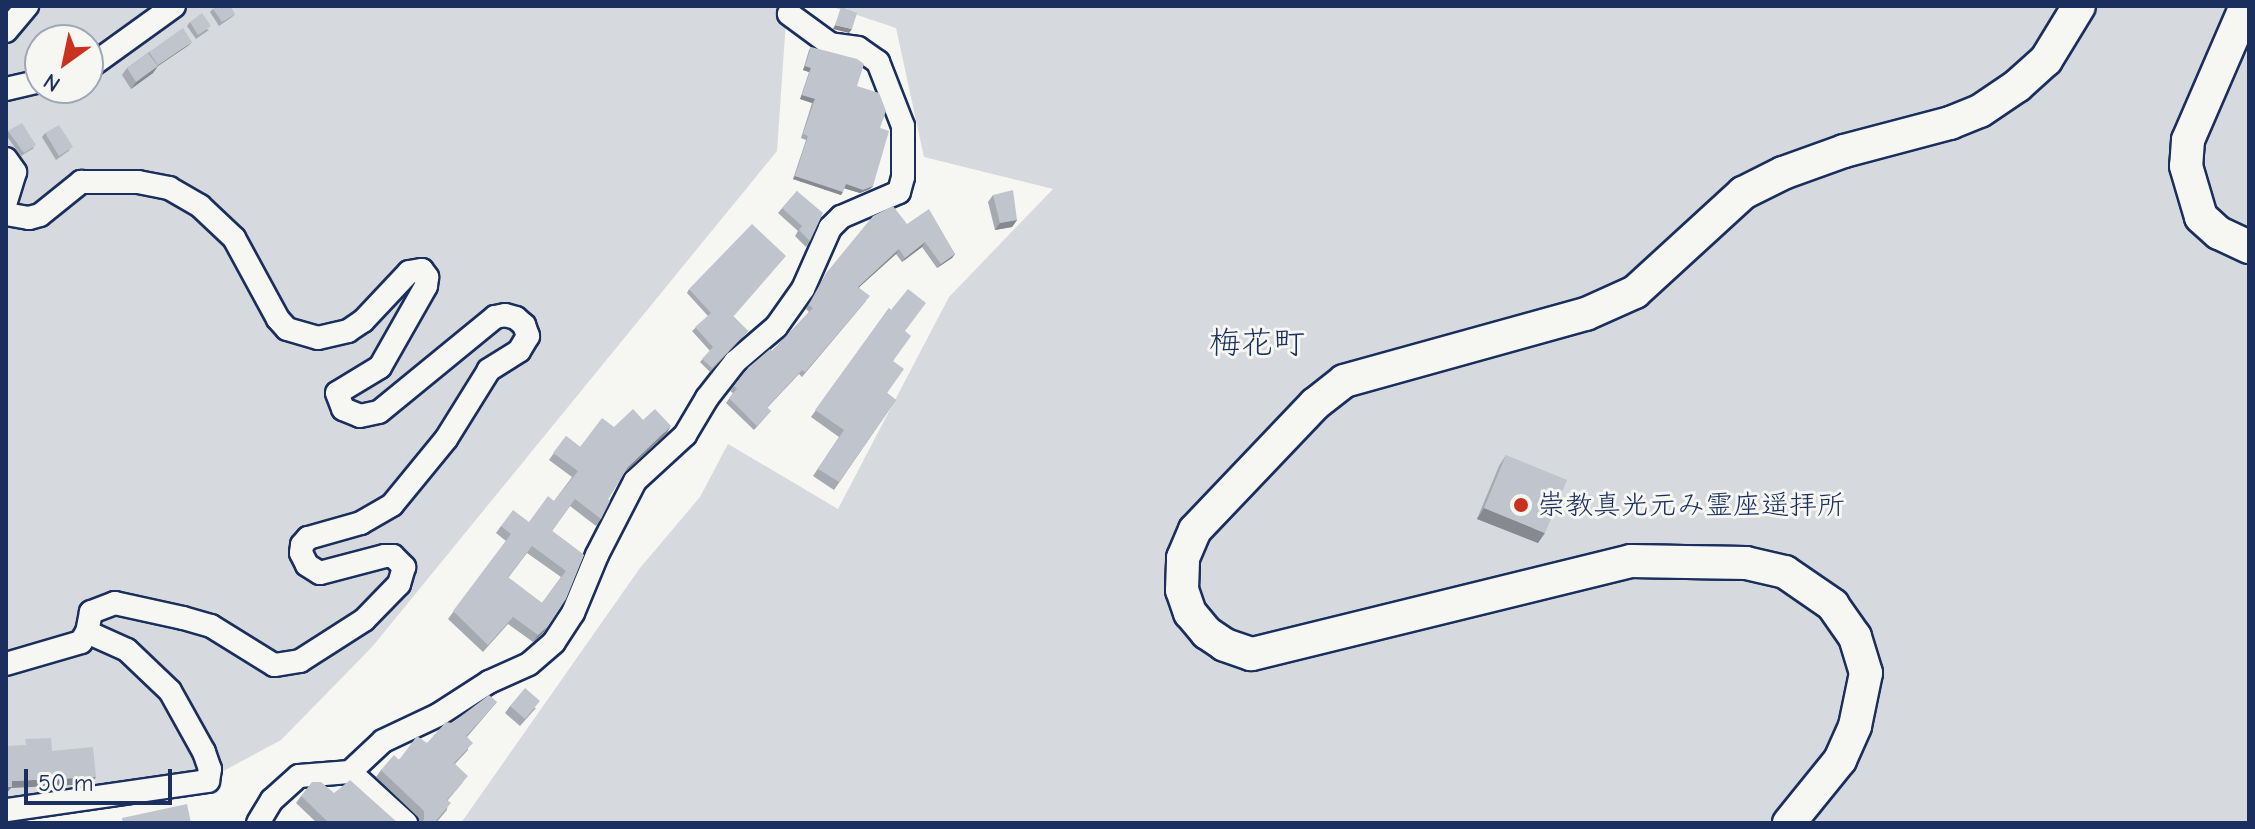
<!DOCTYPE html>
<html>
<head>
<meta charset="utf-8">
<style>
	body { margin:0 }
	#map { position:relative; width:2255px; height:829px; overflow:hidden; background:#f6f6f2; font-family:"Comic Neue","Klee One",sans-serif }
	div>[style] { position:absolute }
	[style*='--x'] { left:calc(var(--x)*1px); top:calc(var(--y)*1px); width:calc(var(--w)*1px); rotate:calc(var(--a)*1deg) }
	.green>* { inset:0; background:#d6d9dd }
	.roads { filter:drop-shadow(2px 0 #1b2f5e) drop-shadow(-2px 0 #1b2f5e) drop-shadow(0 2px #1b2f5e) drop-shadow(0 -2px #1b2f5e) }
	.street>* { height:22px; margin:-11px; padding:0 11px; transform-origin:11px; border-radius:11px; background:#f6f6f2 }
	.secondary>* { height:32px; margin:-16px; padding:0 16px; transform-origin:16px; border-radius:16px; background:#f6f6f2 }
	.wall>* { inset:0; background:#a5a9b0 }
	.shaded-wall>* { inset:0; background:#868990 }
	.building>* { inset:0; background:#c0c4cd }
	.dots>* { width:22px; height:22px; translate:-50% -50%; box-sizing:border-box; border:4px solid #f6f6f2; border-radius:50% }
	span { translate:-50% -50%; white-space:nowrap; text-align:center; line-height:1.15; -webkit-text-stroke:6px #f6f6f2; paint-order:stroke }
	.poi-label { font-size:28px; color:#1b2f5e }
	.left { translate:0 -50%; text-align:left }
	.quarter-label { font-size:32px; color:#1b2f5e }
	.frame { position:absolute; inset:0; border:8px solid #1b2f5e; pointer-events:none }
	.north { position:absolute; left:24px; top:24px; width:80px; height:80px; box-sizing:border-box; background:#f6f6f2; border:2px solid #9ea6b7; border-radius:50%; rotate:213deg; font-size:22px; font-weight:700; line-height:32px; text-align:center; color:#1b2f5e }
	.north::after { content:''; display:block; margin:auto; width:28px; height:36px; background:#c8321e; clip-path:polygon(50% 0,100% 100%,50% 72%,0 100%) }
	.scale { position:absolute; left:24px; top:769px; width:148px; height:36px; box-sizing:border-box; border:4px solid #1b2f5e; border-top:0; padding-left:10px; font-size:24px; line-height:28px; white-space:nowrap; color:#1b2f5e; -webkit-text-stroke:6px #f6f6f2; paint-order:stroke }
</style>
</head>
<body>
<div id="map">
	<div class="green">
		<div style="clip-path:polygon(evenodd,6px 6px,787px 6px,777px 151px,372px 647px,281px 740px,203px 782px,6px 803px,6px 6px,40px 40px,88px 40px,88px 88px,40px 88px,40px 40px)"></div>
		<div style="clip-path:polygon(830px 6px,2249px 6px,2249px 823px,461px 823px,640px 568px,700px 497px,728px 444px,838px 509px,949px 297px,1053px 189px,924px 157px,896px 28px)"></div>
	</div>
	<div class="roads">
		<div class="street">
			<div style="--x:6;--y:31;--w:33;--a:-50"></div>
			<div style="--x:88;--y:68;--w:106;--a:-35.8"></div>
			<div style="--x:6;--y:89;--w:35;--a:-13"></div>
			<div style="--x:6;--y:159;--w:16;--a:55"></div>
			<div style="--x:15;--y:172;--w:31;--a:107"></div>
			<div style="--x:6;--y:214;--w:23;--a:10"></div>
			<div style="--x:29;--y:218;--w:11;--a:-15"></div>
			<div style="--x:40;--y:215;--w:53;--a:-38.8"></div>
			<div style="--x:81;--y:182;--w:57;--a:0"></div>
			<div style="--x:138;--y:182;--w:32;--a:11"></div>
			<div style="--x:169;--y:188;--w:36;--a:30"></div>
			<div style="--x:200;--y:206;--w:47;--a:43.3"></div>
			<div style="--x:234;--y:238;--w:92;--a:61.5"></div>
			<div style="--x:278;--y:319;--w:13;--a:48"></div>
			<div style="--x:287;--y:329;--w:32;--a:16"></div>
			<div style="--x:318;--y:338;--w:31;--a:-13"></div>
			<div style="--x:348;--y:331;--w:18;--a:-34"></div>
			<div style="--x:363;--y:321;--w:67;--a:-46.8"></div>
			<div style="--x:409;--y:272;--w:13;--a:-9"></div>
			<div style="--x:422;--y:270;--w:9;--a:54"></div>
			<div style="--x:427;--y:277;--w:9;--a:96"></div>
			<div style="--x:426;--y:286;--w:93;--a:119.6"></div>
			<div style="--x:380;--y:367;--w:50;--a:148.8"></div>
			<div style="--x:337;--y:393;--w:17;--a:69"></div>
			<div style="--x:343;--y:409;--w:18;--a:22"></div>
			<div style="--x:360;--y:416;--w:19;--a:-12"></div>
			<div style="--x:379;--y:412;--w:150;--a:-39.3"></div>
			<div style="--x:495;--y:317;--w:10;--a:-11"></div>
			<div style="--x:505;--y:315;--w:11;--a:15"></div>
			<div style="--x:516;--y:318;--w:11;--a:41"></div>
			<div style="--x:524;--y:325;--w:12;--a:70"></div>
			<div style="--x:528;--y:336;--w:17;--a:121"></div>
			<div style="--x:519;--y:351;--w:36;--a:148"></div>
			<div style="--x:489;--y:370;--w:81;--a:121.9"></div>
			<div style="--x:446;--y:439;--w:85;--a:129.3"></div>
			<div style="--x:392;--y:505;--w:36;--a:150"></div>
			<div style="--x:361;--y:523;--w:55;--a:164.2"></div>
			<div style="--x:308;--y:538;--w:9;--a:131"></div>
			<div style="--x:302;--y:545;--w:8;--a:97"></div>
			<div style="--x:301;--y:553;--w:13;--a:63"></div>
			<div style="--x:307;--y:565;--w:15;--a:32"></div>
			<div style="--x:320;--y:573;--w:67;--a:-14.7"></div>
			<div style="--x:385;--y:556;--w:8;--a:0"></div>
			<div style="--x:393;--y:556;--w:16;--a:45"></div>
			<div style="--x:404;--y:567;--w:18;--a:106"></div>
			<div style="--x:399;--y:584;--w:50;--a:134.2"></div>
			<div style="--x:364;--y:620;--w:76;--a:147.4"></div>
			<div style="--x:300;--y:661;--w:26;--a:171"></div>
			<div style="--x:274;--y:665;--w:74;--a:-148.2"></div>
			<div style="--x:211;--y:626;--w:29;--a:-164"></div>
			<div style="--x:183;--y:618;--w:70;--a:-167.6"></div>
			<div style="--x:115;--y:603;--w:26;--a:159"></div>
			<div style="--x:91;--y:612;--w:20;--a:101"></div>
			<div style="--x:87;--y:632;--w:44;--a:24.2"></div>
			<div style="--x:127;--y:650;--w:59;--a:43.6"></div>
			<div style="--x:170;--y:691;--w:70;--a:60.9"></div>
			<div style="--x:204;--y:752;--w:18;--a:71"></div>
			<div style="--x:210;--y:769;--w:12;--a:99"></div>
			<div style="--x:208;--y:781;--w:204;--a:171.8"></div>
			<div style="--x:6;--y:664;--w:78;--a:-16.3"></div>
			<div style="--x:81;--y:642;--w:12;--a:-59"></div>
			<div style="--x:350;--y:772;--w:76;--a:42.3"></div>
			<div style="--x:258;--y:823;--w:27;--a:-59"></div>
			<div style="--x:272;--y:800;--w:36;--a:-42"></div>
			<div style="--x:299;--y:776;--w:51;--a:-4.5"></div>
			<div style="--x:350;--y:772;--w:45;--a:-43.2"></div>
			<div style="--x:383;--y:741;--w:61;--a:-25.3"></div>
			<div style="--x:438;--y:715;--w:61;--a:-32.9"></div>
			<div style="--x:489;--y:682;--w:44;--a:-24.2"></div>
			<div style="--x:529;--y:664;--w:33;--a:-41"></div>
			<div style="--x:554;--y:642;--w:35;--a:-57"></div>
			<div style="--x:573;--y:613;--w:63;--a:-67.5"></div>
			<div style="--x:597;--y:555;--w:83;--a:-62.8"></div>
			<div style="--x:635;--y:481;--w:68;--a:-42.6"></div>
			<div style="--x:685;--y:435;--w:43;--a:-59.3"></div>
			<div style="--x:707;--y:398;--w:46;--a:-52.1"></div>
			<div style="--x:735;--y:362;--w:54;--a:-40.5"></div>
			<div style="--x:776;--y:327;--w:47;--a:-54.6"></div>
			<div style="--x:803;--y:289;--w:67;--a:-66.1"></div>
			<div style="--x:830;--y:228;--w:16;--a:-45"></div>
			<div style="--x:841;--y:217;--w:63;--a:-23.3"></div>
			<div style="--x:899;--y:192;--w:16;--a:-75"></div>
			<div style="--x:903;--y:177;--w:51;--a:-90"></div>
			<div style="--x:903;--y:126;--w:69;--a:-111.3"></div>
			<div style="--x:878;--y:62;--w:24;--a:-145"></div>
			<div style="--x:858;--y:48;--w:28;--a:-172"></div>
			<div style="--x:830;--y:44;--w:51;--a:-143.8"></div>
		</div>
		<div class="secondary">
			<div style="--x:2246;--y:6;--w:146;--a:113.4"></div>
			<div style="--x:2188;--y:140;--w:26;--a:94"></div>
			<div style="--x:2186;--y:166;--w:53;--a:73.6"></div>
			<div style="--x:2201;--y:217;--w:24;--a:42"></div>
			<div style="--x:2219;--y:233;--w:33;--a:25"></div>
			<div style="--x:1789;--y:823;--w:81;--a:-51"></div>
			<div style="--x:1840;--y:760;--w:37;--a:-66"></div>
			<div style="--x:1855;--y:726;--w:54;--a:-78.3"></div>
			<div style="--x:1866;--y:673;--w:38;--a:-107"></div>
			<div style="--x:1855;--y:637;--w:39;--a:-125"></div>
			<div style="--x:1833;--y:605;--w:58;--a:-145.5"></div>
			<div style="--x:1785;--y:572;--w:40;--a:-167"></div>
			<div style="--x:1746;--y:563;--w:115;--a:-179"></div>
			<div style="--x:1631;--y:561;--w:391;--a:166.2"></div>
			<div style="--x:1251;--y:654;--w:28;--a:-161"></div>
			<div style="--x:1225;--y:645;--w:22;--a:-146"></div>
			<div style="--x:1207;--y:633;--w:26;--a:-130"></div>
			<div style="--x:1190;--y:613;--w:24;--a:-109"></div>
			<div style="--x:1182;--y:590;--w:32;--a:-88"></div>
			<div style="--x:1183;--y:558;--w:30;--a:-67"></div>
			<div style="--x:1195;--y:530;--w:174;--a:-46.4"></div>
			<div style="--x:1315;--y:404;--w:37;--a:-38"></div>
			<div style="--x:1344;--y:381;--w:251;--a:-15.5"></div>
			<div style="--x:1586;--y:314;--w:54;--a:-24.2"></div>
			<div style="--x:1635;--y:292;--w:147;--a:-42.5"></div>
			<div style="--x:1743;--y:193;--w:45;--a:-26.6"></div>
			<div style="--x:1783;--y:173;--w:65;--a:-19.8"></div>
			<div style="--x:1844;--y:151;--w:110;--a:-14.8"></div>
			<div style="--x:1950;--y:123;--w:32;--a:-22"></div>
			<div style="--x:1980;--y:111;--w:45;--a:-34"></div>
			<div style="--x:2017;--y:86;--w:39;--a:-42"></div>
			<div style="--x:2046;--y:60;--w:63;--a:-58.6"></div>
		</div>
	</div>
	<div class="wall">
		<div style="clip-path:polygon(213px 9px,235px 14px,232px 17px,219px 26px,210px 12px)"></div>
		<div style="clip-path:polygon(190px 22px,209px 30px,196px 39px,187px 26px)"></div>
		<div style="clip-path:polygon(189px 45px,158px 66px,153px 73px,131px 89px,122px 75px,127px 68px,149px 52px)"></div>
		<div style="clip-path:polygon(811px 47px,857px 86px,880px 128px,873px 186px,870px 189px,860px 193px,844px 188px,841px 195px,793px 179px,806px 140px,801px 138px,812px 103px,800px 99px,809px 72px,803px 70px,809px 50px)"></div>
		<div style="clip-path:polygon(8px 131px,34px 148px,21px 156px,6px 135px)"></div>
		<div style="clip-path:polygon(45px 133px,70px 150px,56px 160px,42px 137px)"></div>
		<div style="clip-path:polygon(797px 191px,810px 241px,806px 247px,795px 236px,798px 231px,778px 213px)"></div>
		<div style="clip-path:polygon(993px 195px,1017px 220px,1012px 227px,995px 230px,988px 202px)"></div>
		<div style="clip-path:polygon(907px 224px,955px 254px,952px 258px,937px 268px,922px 247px,902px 262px,896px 254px,859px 287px,866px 301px,802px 377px,799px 374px,767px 408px,771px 411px,754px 430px,726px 403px,733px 393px,730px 391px,749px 367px,772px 351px,809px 312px,806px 309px,827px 272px)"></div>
		<div style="clip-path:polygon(689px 289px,734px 317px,748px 331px,710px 372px,700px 362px,710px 351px,692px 331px,708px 316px,687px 293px)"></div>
		<div style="clip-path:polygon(889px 308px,905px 332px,893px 361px,887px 393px,896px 400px,834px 490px,813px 476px,839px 437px,811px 417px)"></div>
		<div style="clip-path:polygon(evenodd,643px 420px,666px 434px,624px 473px,608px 499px,601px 519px,596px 526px,570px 506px,552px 531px,584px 555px,543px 633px,533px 642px,508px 624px,483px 652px,448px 619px,506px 541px,496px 533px,501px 526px,529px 522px,554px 501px,572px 477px,549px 460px,566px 436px,580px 447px,614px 427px,643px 420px,527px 553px,561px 577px,542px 603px,508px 578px,527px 553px)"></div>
		<div style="clip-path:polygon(1506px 455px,1538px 543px,1477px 519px,1499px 466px)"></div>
		<div style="clip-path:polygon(497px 702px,467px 737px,468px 750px,455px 764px,463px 782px,448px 800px,447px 810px,436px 823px,419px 823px,419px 818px,376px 777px,381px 770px,427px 743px,452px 723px)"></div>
		<div style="clip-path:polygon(510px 706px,536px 708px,520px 726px,505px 713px)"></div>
		<div style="clip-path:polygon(334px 793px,398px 823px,317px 823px,296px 803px,301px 796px)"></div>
	</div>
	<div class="shaded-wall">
		<div style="clip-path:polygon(835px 25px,852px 29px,849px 33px,833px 29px)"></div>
		<div style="clip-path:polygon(192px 42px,189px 45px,158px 66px,153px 73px,131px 89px,136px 82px,158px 65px)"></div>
		<div style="clip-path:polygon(805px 66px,811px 68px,809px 72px,803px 70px)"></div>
		<div style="clip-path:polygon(802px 95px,815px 99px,812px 103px,800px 99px)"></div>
		<div style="clip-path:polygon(795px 176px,843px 192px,841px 195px,793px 179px)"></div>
		<div style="clip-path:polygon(846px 184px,873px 186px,870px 189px,860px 193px,843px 188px)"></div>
		<div style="clip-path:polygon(1017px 220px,1012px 227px,995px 230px,1000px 223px)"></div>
		<div style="clip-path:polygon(925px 242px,922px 247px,902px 262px,905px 258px)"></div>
		<div style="clip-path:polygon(899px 249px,896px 254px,855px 291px,858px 287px)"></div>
		<div style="clip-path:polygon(955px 254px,952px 258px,937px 268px,941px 264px)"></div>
		<div style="clip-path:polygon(671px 426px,666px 434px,623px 474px,628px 467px)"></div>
		<div style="clip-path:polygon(1484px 508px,1545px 533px,1538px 543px,1477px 519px)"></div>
		<div style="clip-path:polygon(548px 626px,543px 633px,533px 642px,538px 635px)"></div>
		<div style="clip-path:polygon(96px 777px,91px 784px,11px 788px,6px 794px,6px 787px,12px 781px)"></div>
	</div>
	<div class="building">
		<div style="clip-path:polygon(217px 6px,230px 6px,235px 14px,222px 22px,213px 9px)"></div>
		<div style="clip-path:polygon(841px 7px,857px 13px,852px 29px,835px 25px)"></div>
		<div style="clip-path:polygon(202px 13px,211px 26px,198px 35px,190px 22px)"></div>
		<div style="clip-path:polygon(183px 28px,192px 42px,158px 65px,149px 52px)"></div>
		<div style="clip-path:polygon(811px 47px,857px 59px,864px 64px,857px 86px,879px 93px,886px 111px,880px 128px,889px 131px,873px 186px,863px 190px,846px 184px,843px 192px,795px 176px,808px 136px,803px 134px,815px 99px,802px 95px,811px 68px,805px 66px)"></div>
		<div style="clip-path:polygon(148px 53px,158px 66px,136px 82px,127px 68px)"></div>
		<div style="clip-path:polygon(22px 123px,36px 145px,24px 153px,8px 131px)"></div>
		<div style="clip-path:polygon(59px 125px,73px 147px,59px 156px,45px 133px)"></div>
		<div style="clip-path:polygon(1013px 190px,1017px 220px,1000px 223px,993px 195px)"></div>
		<div style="clip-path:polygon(797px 191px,823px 213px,810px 241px,799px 230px,802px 226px,782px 208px)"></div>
		<div style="clip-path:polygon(893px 206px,907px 224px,929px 209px,955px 254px,941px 264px,925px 242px,905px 258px,899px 249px,858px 287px,870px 296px,805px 372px,802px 370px,767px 407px,771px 411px,757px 426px,729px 398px,737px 389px,734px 386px,749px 367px,770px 349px,772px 351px,813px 308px,809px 305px,827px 272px,873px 216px)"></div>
		<div style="clip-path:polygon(752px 224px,786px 256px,733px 317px,748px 331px,712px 368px,702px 359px,713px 347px,695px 327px,711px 313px,689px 289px)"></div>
		<div style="clip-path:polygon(908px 289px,926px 303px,905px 331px,911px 336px,893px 361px,904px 369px,887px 393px,896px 400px,839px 482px,818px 469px,844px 430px,815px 410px,889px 308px,891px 310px)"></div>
		<div style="clip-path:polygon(evenodd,633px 409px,643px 420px,655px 409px,671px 426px,628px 467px,608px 499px,610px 501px,601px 519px,575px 499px,552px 531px,584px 555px,566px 599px,548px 626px,538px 635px,513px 617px,488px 645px,453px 611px,511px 534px,501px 526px,513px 510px,529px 522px,548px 496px,554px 501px,578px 471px,553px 453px,566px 436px,580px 447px,602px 418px,614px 427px,633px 409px,532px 546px,566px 571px,542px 603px,508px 577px,532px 546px)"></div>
		<div style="clip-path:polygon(1506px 455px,1567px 480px,1545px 533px,1484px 508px)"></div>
		<div style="clip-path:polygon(525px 688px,540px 701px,525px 719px,510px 706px)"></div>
		<div style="clip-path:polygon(489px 695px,497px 702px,466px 736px,473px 743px,454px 763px,468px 776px,447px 800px,451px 803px,434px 823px,421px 823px,424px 820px,424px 811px,381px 770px,394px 755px,399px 760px,417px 736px,427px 743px,446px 722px,452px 723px)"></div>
		<div style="clip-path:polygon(51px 738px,52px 751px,93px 747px,96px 777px,12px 781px,12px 787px,6px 787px,6px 746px,26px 745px,25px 739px)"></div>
		<div style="clip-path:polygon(350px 780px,398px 823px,329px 823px,301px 796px,312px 782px,321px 782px,334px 793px)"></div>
		<div style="clip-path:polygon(187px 804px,191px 823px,123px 823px,122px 818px)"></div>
	</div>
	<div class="dots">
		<div style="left:1521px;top:505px;background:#c8321e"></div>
	</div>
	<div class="poi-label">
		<span class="left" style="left:1537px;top:505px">崇教真光元み霊座遥拝所</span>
	</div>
	<div class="quarter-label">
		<span style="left:1257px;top:343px">梅花町</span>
	</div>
	<div class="frame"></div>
	<div class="north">N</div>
	<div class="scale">50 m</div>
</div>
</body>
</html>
